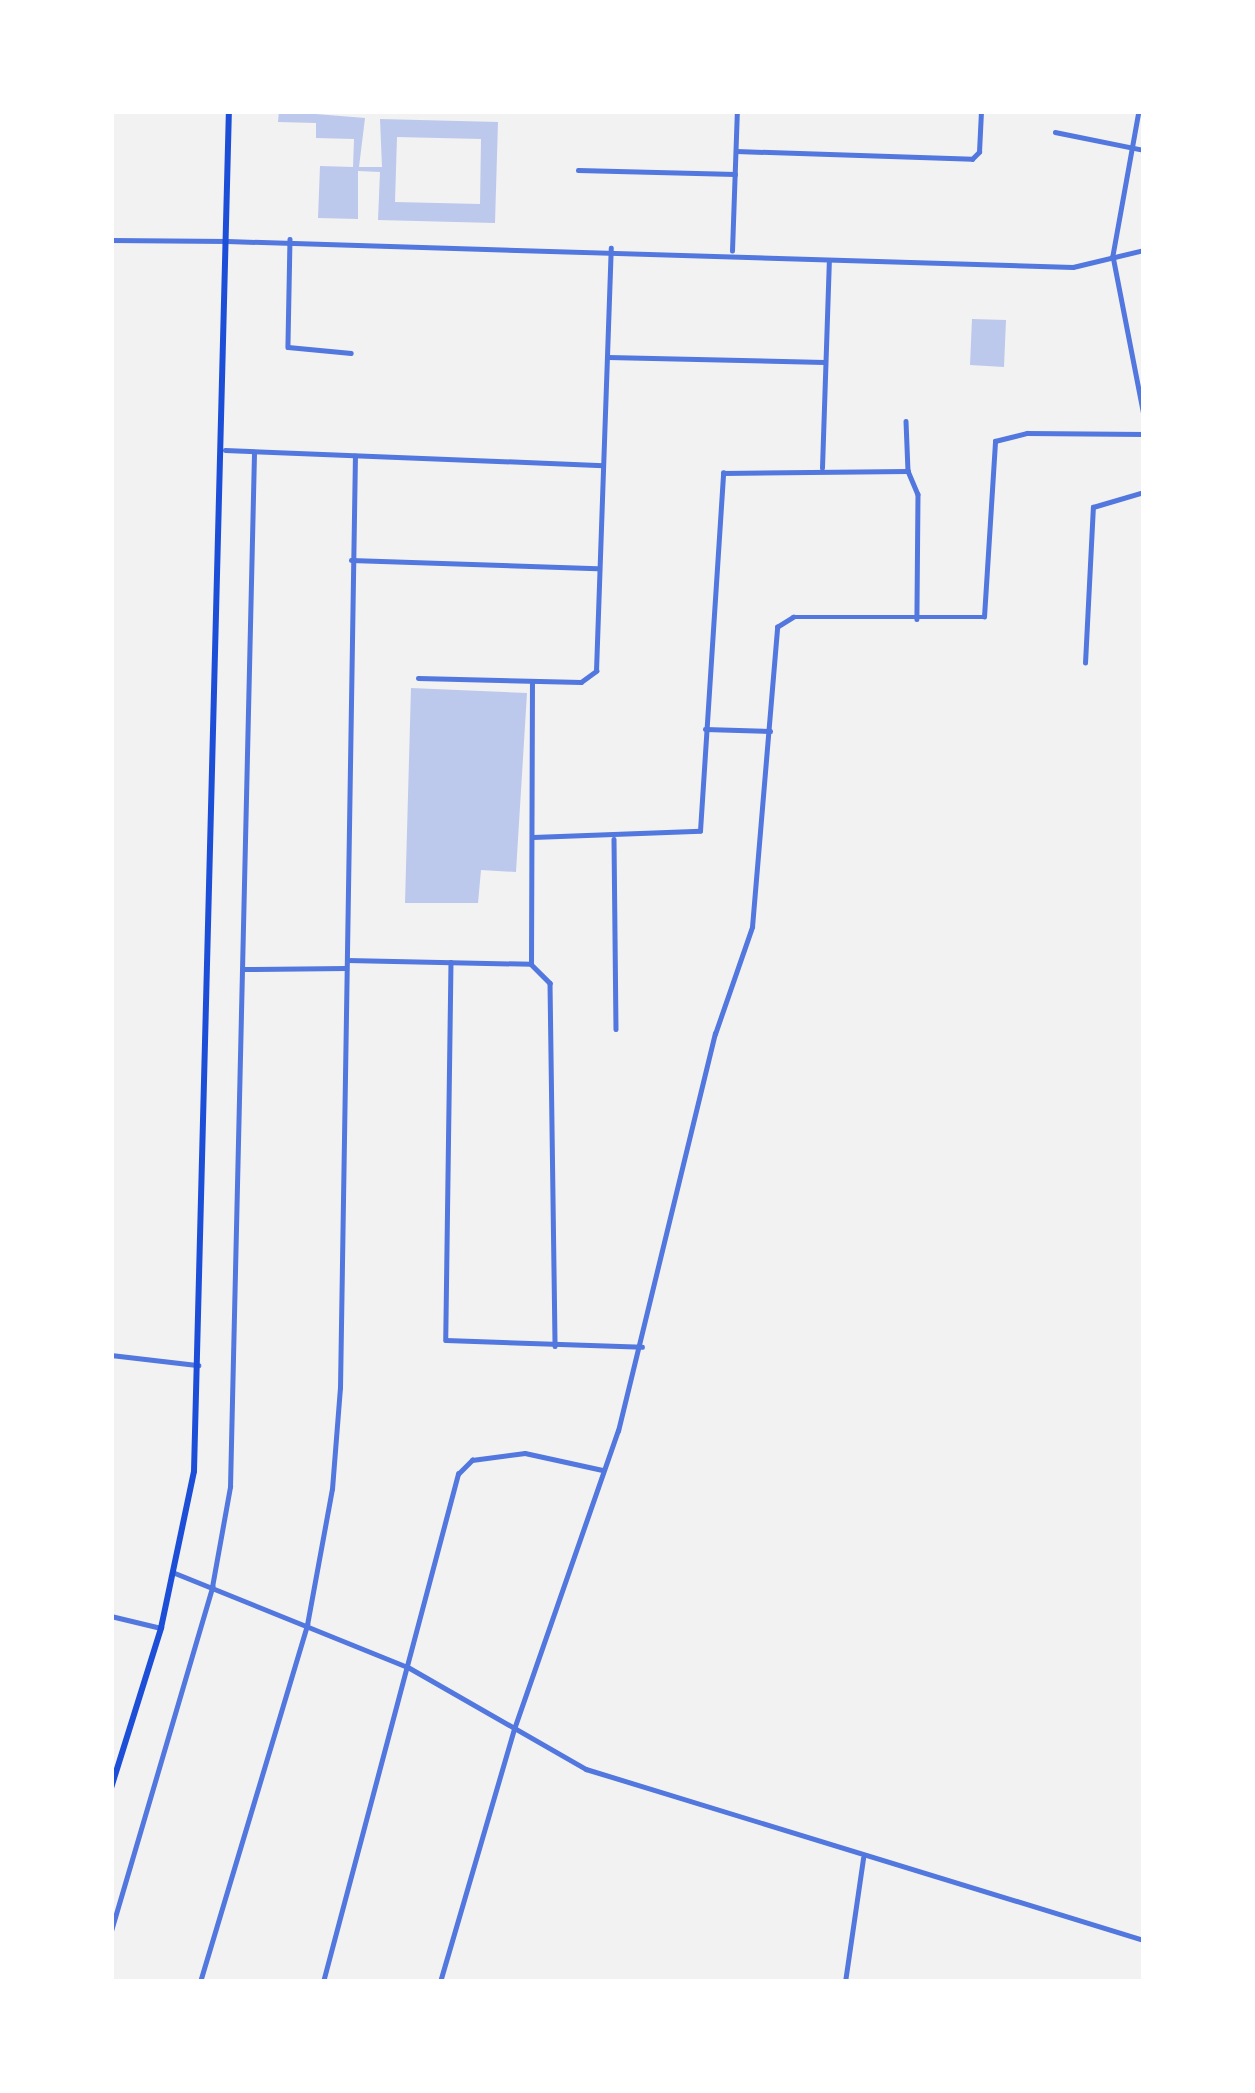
<!DOCTYPE html>
<html>
<head>
<meta charset="utf-8">
<style>
	body { margin:0 }
	#map { position:relative; width:1255px; height:2093px; overflow:hidden; background:#f2f2f2; font-family:"Archivo Narrow",sans-serif }
	div>[style] { position:absolute }
	[style*='--x'] { left:calc(var(--x)*1px); top:calc(var(--y)*1px); width:calc(var(--w)*1px); rotate:calc(var(--a)*1deg) }
	.building>* { inset:0; background:#bdc9ec }
	.minor>* { height:4.5px; margin:-2.25px; padding:0 2.25px; transform-origin:2.25px; border-radius:2.25px; background:#5277de }
	.tertiary>* { height:4.5px; margin:-2.25px; padding:0 2.25px; transform-origin:2.25px; border-radius:2.25px; background:#5277de }
	.trunk>* { height:6px; margin:-3px; padding:0 3px; transform-origin:3px; border-radius:3px; background:#1d4ed8 }
	span { translate:-50% -50%; white-space:nowrap; text-align:center; line-height:1.15; -webkit-text-stroke:9px #fff; paint-order:stroke }
	.frame { position:absolute; inset:0; border:114px solid #fff; pointer-events:none }
</style>
</head>
<body>
<div id="map">
	<div class="building">
		<div style="clip-path:polygon(evenodd,279px 111px,365px 118px,359px 167px,382px 167px,380px 119px,498px 122px,495px 223px,378px 220px,380px 172px,358px 171px,358px 219px,318px 218px,320px 166px,353px 167px,354px 139px,316px 138px,316px 123px,278px 122px,279px 111px,397px 137px,481px 139px,480px 204px,395px 202px,397px 137px)"></div>
		<div style="clip-path:polygon(972px 319px,1006px 320px,1004px 367px,970px 365px)"></div>
		<div style="clip-path:polygon(411px 688px,527px 693px,516px 872px,481px 870px,478px 903px,405px 903px)"></div>
	</div>
	<div class="minor">
		<div style="--x:1139;--y:111;--w:147;--a:100.2"></div>
		<div style="--x:1113;--y:256;--w:163;--a:79"></div>
		<div style="--x:1055;--y:132;--w:91;--a:11.4"></div>
		<div style="--x:736;--y:151;--w:236;--a:1.9"></div>
		<div style="--x:972;--y:159;--w:10;--a:-45"></div>
		<div style="--x:979;--y:152;--w:41;--a:-87.2"></div>
		<div style="--x:578;--y:170;--w:157;--a:1.5"></div>
		<div style="--x:290;--y:239;--w:108;--a:91.1"></div>
		<div style="--x:288;--y:347;--w:63;--a:5.4"></div>
		<div style="--x:111;--y:240;--w:116;--a:0.5"></div>
		<div style="--x:732;--y:251;--w:140;--a:-88"></div>
		<div style="--x:608;--y:357;--w:216;--a:1.3"></div>
		<div style="--x:906;--y:421;--w:50;--a:87.7"></div>
		<div style="--x:908;--y:471;--w:25;--a:67"></div>
		<div style="--x:918;--y:494;--w:125;--a:90.5"></div>
		<div style="--x:225;--y:450;--w:378;--a:2.3"></div>
		<div style="--x:822;--y:468;--w:207;--a:-88.1"></div>
		<div style="--x:351;--y:560;--w:246;--a:1.9"></div>
		<div style="--x:1085;--y:663;--w:156;--a:-87.1"></div>
		<div style="--x:1093;--y:507;--w:53;--a:-16.4"></div>
		<div style="--x:418;--y:678;--w:163;--a:1.4"></div>
		<div style="--x:581;--y:682;--w:19;--a:-36"></div>
		<div style="--x:596;--y:671;--w:423;--a:-88"></div>
		<div style="--x:705;--y:729;--w:65;--a:1.8"></div>
		<div style="--x:533;--y:837;--w:167;--a:-2.1"></div>
		<div style="--x:700;--y:831;--w:359;--a:-86.3"></div>
		<div style="--x:723;--y:473;--w:185;--a:-0.6"></div>
		<div style="--x:614;--y:839;--w:190;--a:89.4"></div>
		<div style="--x:347;--y:960;--w:184;--a:1.2"></div>
		<div style="--x:451;--y:962;--w:378;--a:90.8"></div>
		<div style="--x:446;--y:1340;--w:196;--a:2"></div>
		<div style="--x:531;--y:964;--w:27;--a:45"></div>
		<div style="--x:550;--y:983;--w:363;--a:89.2"></div>
		<div style="--x:531;--y:964;--w:282;--a:-89.8"></div>
		<div style="--x:244;--y:969;--w:102;--a:-0.6"></div>
		<div style="--x:111;--y:1355;--w:88;--a:6.6"></div>
		<div style="--x:175;--y:1573;--w:251;--a:22"></div>
		<div style="--x:408;--y:1667;--w:205;--a:29.8"></div>
		<div style="--x:586;--y:1769;--w:584;--a:17.04"></div>
		<div style="--x:111;--y:1616;--w:51;--a:13.5"></div>
		<div style="--x:111;--y:1931;--w:359;--a:-73.6"></div>
		<div style="--x:212;--y:1587;--w:102;--a:-79.8"></div>
		<div style="--x:230;--y:1487;--w:1034;--a:-88.67"></div>
		<div style="--x:200;--y:1982;--w:373;--a:-73.3"></div>
		<div style="--x:307;--y:1625;--w:138;--a:-79.6"></div>
		<div style="--x:332;--y:1489;--w:101;--a:-85.5"></div>
		<div style="--x:340;--y:1388;--w:932;--a:-89.08"></div>
		<div style="--x:323;--y:1982;--w:526;--a:-75.12"></div>
		<div style="--x:458;--y:1474;--w:20;--a:-45"></div>
		<div style="--x:472;--y:1460;--w:53;--a:-7.5"></div>
		<div style="--x:525;--y:1453;--w:79;--a:12.4"></div>
		<div style="--x:440;--y:1982;--w:264;--a:-73.7"></div>
		<div style="--x:514;--y:1729;--w:316;--a:-70.8"></div>
		<div style="--x:618;--y:1431;--w:409;--a:-76.3"></div>
		<div style="--x:715;--y:1034;--w:113;--a:-70.9"></div>
		<div style="--x:752;--y:927;--w:301;--a:-85.2"></div>
		<div style="--x:777;--y:627;--w:19;--a:-32"></div>
		<div style="--x:793;--y:617;--w:191;--a:0"></div>
		<div style="--x:984;--y:617;--w:176;--a:-86.4"></div>
		<div style="--x:995;--y:441;--w:33;--a:-14"></div>
		<div style="--x:1027;--y:433;--w:117;--a:0.5"></div>
		<div style="--x:845;--y:1982;--w:125;--a:-81.7"></div>
	</div>
	<div class="tertiary">
		<div style="--x:227;--y:241;--w:846;--a:1.76"></div>
		<div style="--x:1073;--y:267;--w:73;--a:-13.5"></div>
	</div>
	<div class="trunk">
		<div style="--x:111;--y:1788;--w:168;--a:-72.6"></div>
		<div style="--x:161;--y:1628;--w:160;--a:-78.1"></div>
		<div style="--x:194;--y:1471;--w:1360;--a:-88.53"></div>
	</div>
	<div class="frame"></div>
</div>
</body>
</html>
